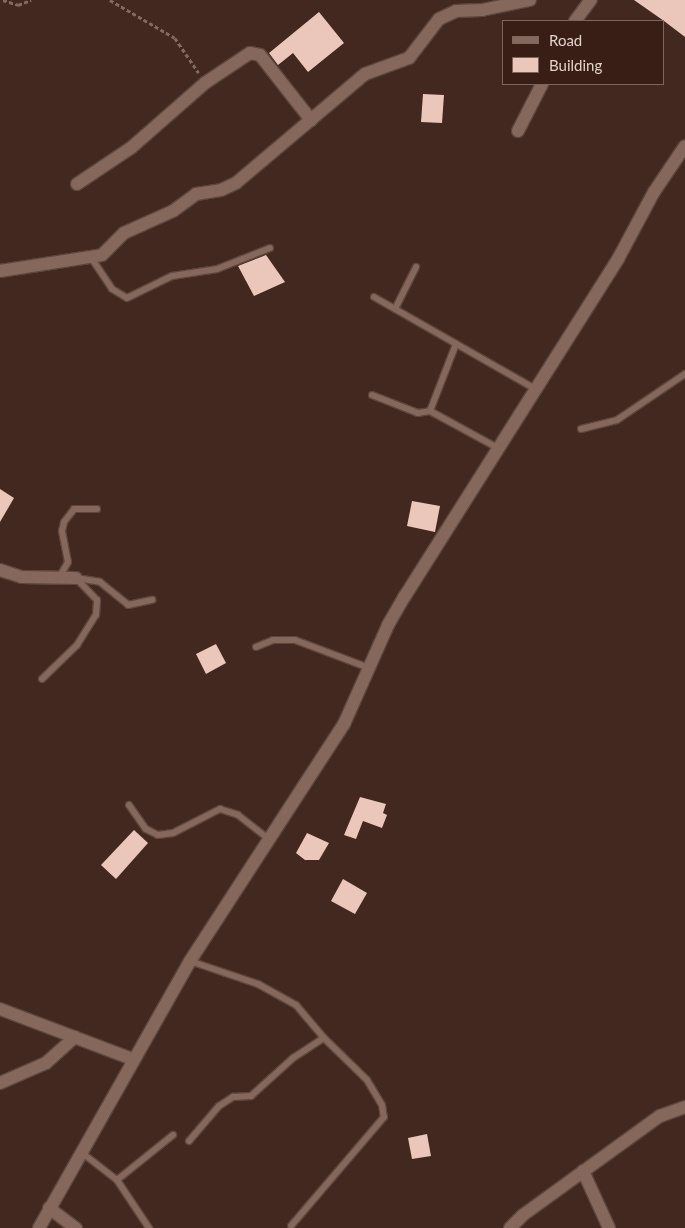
<!DOCTYPE html>
<html>
<head>
<meta charset="utf-8">
<style>
	body { margin:0 }
	#map { position:relative; width:685px; height:1228px; overflow:hidden; background:#42281e; font-family:Lato,sans-serif }
	div>[style] { position:absolute }
	[style*='--x'] { left:calc(var(--x)*1px); top:calc(var(--y)*1px); width:calc(var(--w)*1px); rotate:calc(var(--a)*1deg) }
	.building>* { inset:0; background:#eac7ba }
	.path>* { height:2.5px; margin-top:-1.25px; transform-origin:0; background:repeating-linear-gradient(90deg,#816a61 0 4px,transparent 0 6.5px) }
	.roads { filter:drop-shadow(1px 0 #5c463e) drop-shadow(-1px 0 #5c463e) drop-shadow(0 1px #5c463e) drop-shadow(0 -1px #5c463e) }
	.lane>* { height:6px; margin:-3px; padding:0 3px; transform-origin:3px; border-radius:3px; background:#85675b }
	.street>* { height:12px; margin:-6px; padding:0 6px; transform-origin:6px; border-radius:6px; background:#85675b }
	span { translate:-50% -50%; white-space:nowrap; text-align:center; line-height:1.15; -webkit-text-stroke:5px #381e14; paint-order:stroke }
	.legend { position:absolute; left:502px; top:20px; width:162px; height:65px; box-sizing:border-box; background:#381e14; border:1px solid #7c665d; margin:0; padding:6px 9px; list-style:none; font-size:15px; color:#e3d1ca }
	.legend li { display:flex; align-items:center; gap:10px; height:25px }
	.legend b { width:25px; border:1px solid #7c665d }
</style>
</head>
<body>
<div id="map">
	<div class="building">
		<div style="clip-path:polygon(634px 0,685px 0,685px 37px,664px 21px)"></div>
		<div style="clip-path:polygon(319px 12px,344px 43px,308px 72px,293px 53px,278px 65px,269px 53px)"></div>
		<div style="clip-path:polygon(423px 94px,444px 95px,442px 123px,421px 122px)"></div>
		<div style="clip-path:polygon(266px 255px,285px 282px,254px 296px,238px 266px)"></div>
		<div style="clip-path:polygon(0 489px,14px 498px,0 522px)"></div>
		<div style="clip-path:polygon(412px 501px,440px 506px,435px 532px,407px 526px)"></div>
		<div style="clip-path:polygon(216px 644px,226px 663px,206px 674px,196px 654px)"></div>
		<div style="clip-path:polygon(360px 797px,386px 804px,383px 813px,387px 815px,382px 828px,363px 821px,356px 839px,344px 835px)"></div>
		<div style="clip-path:polygon(134px 830px,148px 843px,116px 879px,101px 865px)"></div>
		<div style="clip-path:polygon(307px 833px,329px 843px,319px 860px,305px 860px,296px 853px)"></div>
		<div style="clip-path:polygon(343px 879px,367px 893px,355px 914px,331px 901px)"></div>
		<div style="clip-path:polygon(427px 1134px,431px 1156px,412px 1159px,408px 1138px)"></div>
	</div>
	<div class="path">
		<div style="--x:3;--y:0;--w:16;--a:18"></div>
		<div style="--x:18;--y:5;--w:14;--a:-21"></div>
		<div style="--x:110;--y:0;--w:75;--a:30.3"></div>
		<div style="--x:175;--y:38;--w:42;--a:55.6"></div>
	</div>
	<div class="roads">
		<div class="lane">
			<div style="--x:92;--y:259;--w:36;--a:56"></div>
			<div style="--x:112;--y:289;--w:17;--a:31"></div>
			<div style="--x:127;--y:298;--w:50;--a:-26.1"></div>
			<div style="--x:172;--y:276;--w:46;--a:-8.8"></div>
			<div style="--x:217;--y:269;--w:57;--a:-21.6"></div>
			<div style="--x:374;--y:297;--w:185;--a:29.7"></div>
			<div style="--x:395;--y:309;--w:47;--a:-63.4"></div>
			<div style="--x:372;--y:395;--w:49;--a:21.4"></div>
			<div style="--x:418;--y:413;--w:12;--a:-9"></div>
			<div style="--x:430;--y:411;--w:72;--a:-68.8"></div>
			<div style="--x:430;--y:411;--w:77;--a:28.6"></div>
			<div style="--x:581;--y:429;--w:37;--a:-14"></div>
			<div style="--x:617;--y:420;--w:82;--a:-34.1"></div>
			<div style="--x:60;--y:576;--w:16;--a:-60"></div>
			<div style="--x:68;--y:562;--w:32;--a:-101"></div>
			<div style="--x:62;--y:531;--w:9;--a:-77"></div>
			<div style="--x:64;--y:522;--w:16;--a:-52"></div>
			<div style="--x:74;--y:509;--w:23;--a:0"></div>
			<div style="--x:76;--y:578;--w:24;--a:9"></div>
			<div style="--x:100;--y:582;--w:36;--a:39"></div>
			<div style="--x:128;--y:605;--w:25;--a:-12"></div>
			<div style="--x:256;--y:647;--w:18;--a:-22"></div>
			<div style="--x:273;--y:640;--w:22;--a:0"></div>
			<div style="--x:295;--y:640;--w:79;--a:20.7"></div>
			<div style="--x:42;--y:679;--w:49;--a:-44.2"></div>
			<div style="--x:77;--y:645;--w:36;--a:-58"></div>
			<div style="--x:96;--y:615;--w:15;--a:-86"></div>
			<div style="--x:97;--y:600;--w:30;--a:-134"></div>
			<div style="--x:129;--y:805;--w:29;--a:55"></div>
			<div style="--x:146;--y:829;--w:13;--a:27"></div>
			<div style="--x:158;--y:835;--w:15;--a:-8"></div>
			<div style="--x:173;--y:833;--w:53;--a:-27.1"></div>
			<div style="--x:220;--y:809;--w:19;--a:18"></div>
			<div style="--x:238;--y:815;--w:39;--a:38"></div>
			<div style="--x:190;--y:961;--w:72;--a:18.7"></div>
			<div style="--x:258;--y:984;--w:43;--a:28.9"></div>
			<div style="--x:296;--y:1005;--w:43;--a:49.7"></div>
			<div style="--x:324;--y:1038;--w:60;--a:44.3"></div>
			<div style="--x:367;--y:1080;--w:29;--a:59"></div>
			<div style="--x:382;--y:1105;--w:12;--a:81"></div>
			<div style="--x:384;--y:1117;--w:143;--a:130.5"></div>
			<div style="--x:189;--y:1141;--w:46;--a:-49.4"></div>
			<div style="--x:219;--y:1106;--w:17;--a:-33"></div>
			<div style="--x:233;--y:1097;--w:18;--a:-3"></div>
			<div style="--x:251;--y:1096;--w:57;--a:-42.1"></div>
			<div style="--x:293;--y:1058;--w:37;--a:-33"></div>
			<div style="--x:81;--y:1152;--w:46;--a:37.9"></div>
			<div style="--x:117;--y:1180;--w:58;--a:56.3"></div>
			<div style="--x:117;--y:1180;--w:72;--a:-38.8"></div>
		</div>
		<div class="street">
			<div style="--x:575;--y:21;--w:26;--a:-53"></div>
			<div style="--x:518;--y:131;--w:53;--a:-62.9"></div>
			<div style="--x:77;--y:184;--w:66;--a:-33.9"></div>
			<div style="--x:132;--y:147;--w:97;--a:-41.2"></div>
			<div style="--x:205;--y:83;--w:54;--a:-33.7"></div>
			<div style="--x:250;--y:53;--w:10;--a:11"></div>
			<div style="--x:260;--y:55;--w:83;--a:51.9"></div>
			<div style="--x:0;--y:271;--w:103;--a:-8.9"></div>
			<div style="--x:102;--y:255;--w:31;--a:-45"></div>
			<div style="--x:124;--y:233;--w:54;--a:-24.2"></div>
			<div style="--x:173;--y:211;--w:29;--a:-36"></div>
			<div style="--x:196;--y:194;--w:25;--a:-9"></div>
			<div style="--x:221;--y:190;--w:17;--a:-25"></div>
			<div style="--x:236;--y:183;--w:169;--a:-40.2"></div>
			<div style="--x:365;--y:74;--w:47;--a:-20"></div>
			<div style="--x:409;--y:58;--w:49;--a:-52.4"></div>
			<div style="--x:439;--y:19;--w:19;--a:-25"></div>
			<div style="--x:456;--y:11;--w:26;--a:-2"></div>
			<div style="--x:482;--y:10;--w:49;--a:-11.8"></div>
			<div style="--x:0;--y:570;--w:23;--a:18"></div>
			<div style="--x:22;--y:577;--w:54;--a:1.1"></div>
			<div style="--x:0;--y:1009;--w:141;--a:20.7"></div>
			<div style="--x:0;--y:1083;--w:50;--a:-23.5"></div>
			<div style="--x:46;--y:1063;--w:39;--a:-42"></div>
			<div style="--x:583;--y:1171;--w:63;--a:65.5"></div>
			<div style="--x:49;--y:1208;--w:34;--a:37"></div>
			<div style="--x:39;--y:1228;--w:307;--a:-60.5"></div>
			<div style="--x:190;--y:961;--w:283;--a:-57"></div>
			<div style="--x:344;--y:724;--w:108;--a:-66"></div>
			<div style="--x:388;--y:625;--w:34;--a:-60"></div>
			<div style="--x:405;--y:596;--w:399;--a:-57.7"></div>
			<div style="--x:618;--y:259;--w:76;--a:-61.8"></div>
			<div style="--x:654;--y:192;--w:55;--a:-56"></div>
			<div style="--x:510;--y:1228;--w:18;--a:-45"></div>
			<div style="--x:523;--y:1215;--w:169;--a:-35.9"></div>
			<div style="--x:660;--y:1116;--w:27;--a:-20"></div>
		</div>
	</div>
	<ul class="legend">
	<li><b style="height:6px;background:#85675b"></b>Road</li>
	<li><b style="height:14px;background:#eac7ba"></b>Building</li>
	</ul>
</div>
</body>
</html>
